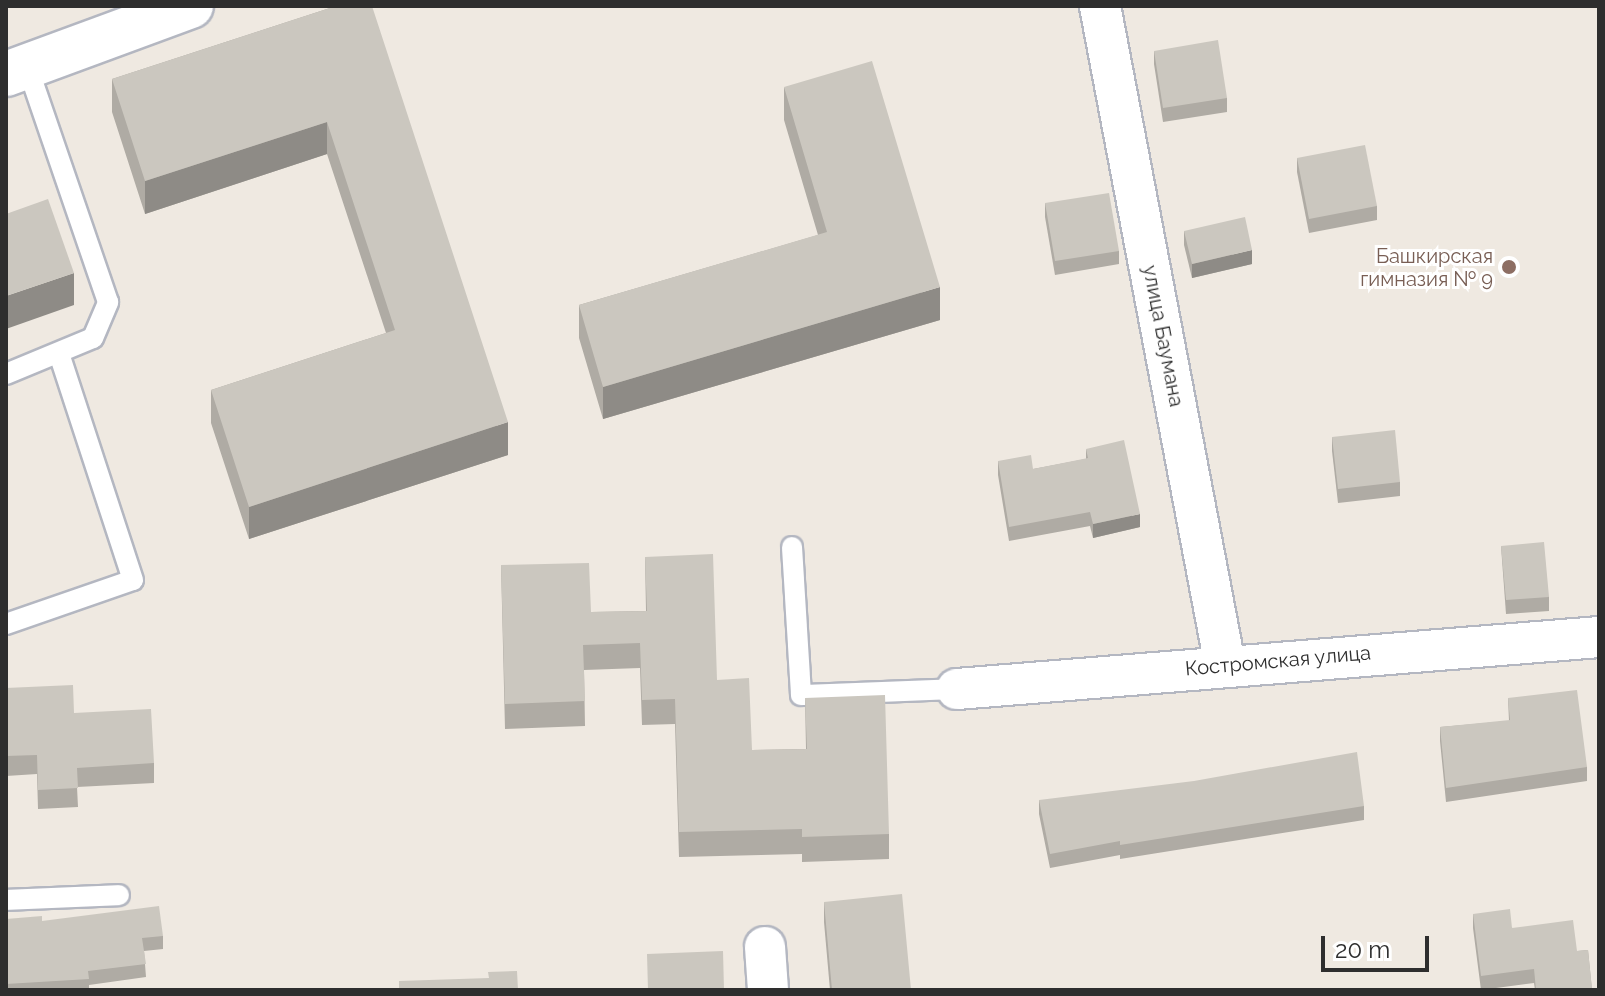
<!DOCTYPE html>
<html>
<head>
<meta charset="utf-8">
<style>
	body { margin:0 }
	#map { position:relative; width:1605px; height:996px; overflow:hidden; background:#efe9e1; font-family:Raleway,sans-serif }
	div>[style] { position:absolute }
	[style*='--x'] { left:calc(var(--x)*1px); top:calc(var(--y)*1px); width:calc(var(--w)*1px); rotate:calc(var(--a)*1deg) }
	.roads { filter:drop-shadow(2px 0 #b4b7c1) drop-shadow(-2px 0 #b4b7c1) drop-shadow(0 2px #b4b7c1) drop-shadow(0 -2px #b4b7c1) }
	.lane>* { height:20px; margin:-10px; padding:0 10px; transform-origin:10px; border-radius:10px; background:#fff }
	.street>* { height:40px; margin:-20px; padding:0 20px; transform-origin:20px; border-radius:20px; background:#fff }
	.secondary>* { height:44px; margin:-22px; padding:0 22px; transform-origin:22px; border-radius:22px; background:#fff }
	.wall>* { inset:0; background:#afaba4 }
	.shaded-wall>* { inset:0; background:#8e8b86 }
	.building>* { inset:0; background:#cbc7bf }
	.dots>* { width:22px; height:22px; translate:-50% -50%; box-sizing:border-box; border:4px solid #fff; border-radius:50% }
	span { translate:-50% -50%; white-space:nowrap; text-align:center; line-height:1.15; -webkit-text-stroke:6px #fff; paint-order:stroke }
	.education-label { font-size:20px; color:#785e54 }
	.right { translate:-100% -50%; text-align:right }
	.street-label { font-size:20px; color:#2e2e2e }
	.frame { position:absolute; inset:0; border:8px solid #2e2e2e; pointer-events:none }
	.scale { position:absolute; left:1321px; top:936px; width:108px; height:36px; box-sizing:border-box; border:4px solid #2e2e2e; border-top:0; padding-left:10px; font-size:24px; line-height:28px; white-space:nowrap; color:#2e2e2e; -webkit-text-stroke:6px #fff; paint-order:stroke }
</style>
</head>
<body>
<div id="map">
	<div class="roads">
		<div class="lane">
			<div style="--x:6;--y:374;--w:94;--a:-22.5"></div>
			<div style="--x:93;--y:338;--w:39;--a:-67"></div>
			<div style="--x:108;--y:302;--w:250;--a:-108.9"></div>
			<div style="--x:792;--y:547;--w:148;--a:86.5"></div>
			<div style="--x:801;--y:695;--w:156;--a:-2.2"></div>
			<div style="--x:6;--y:624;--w:134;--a:-19.1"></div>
			<div style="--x:133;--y:580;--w:236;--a:-108.1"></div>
			<div style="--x:6;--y:900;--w:113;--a:-2.5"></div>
		</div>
		<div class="street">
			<div style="--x:1100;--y:6;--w:671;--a:79.26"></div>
			<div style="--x:957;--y:689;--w:644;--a:-4.63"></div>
			<div style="--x:765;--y:947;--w:43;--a:86"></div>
		</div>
		<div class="secondary">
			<div style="--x:6;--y:74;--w:197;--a:-20.2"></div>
		</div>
	</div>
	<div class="wall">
		<div style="clip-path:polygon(336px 6px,508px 455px,249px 539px,211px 423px,211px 390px,386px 333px,327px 154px,145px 214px,112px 112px,112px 79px)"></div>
		<div style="clip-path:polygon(1154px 51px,1227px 98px,1227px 112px,1163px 122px,1154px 64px)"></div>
		<div style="clip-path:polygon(784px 87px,940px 320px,603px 419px,579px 338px,579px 305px,818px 235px,784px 120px)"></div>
		<div style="clip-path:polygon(1297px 158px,1377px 206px,1377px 220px,1309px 233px,1297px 172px)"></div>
		<div style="clip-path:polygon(1045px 203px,1119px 251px,1119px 264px,1055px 275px,1045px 217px)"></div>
		<div style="clip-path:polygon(1184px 231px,1252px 264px,1192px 278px,1184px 245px)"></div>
		<div style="clip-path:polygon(1332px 437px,1400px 482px,1400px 496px,1338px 503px,1332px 451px)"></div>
		<div style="clip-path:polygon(1086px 449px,1140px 527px,1093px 538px,1090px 526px,1009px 541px,998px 475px,998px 461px,1033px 469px,1086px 459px)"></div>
		<div style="clip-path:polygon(1501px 546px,1549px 597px,1549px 611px,1506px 614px)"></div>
		<div style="clip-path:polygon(645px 557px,717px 680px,752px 750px,806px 749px,805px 698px,889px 834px,889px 859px,802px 862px,802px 854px,679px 857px,675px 724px,642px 725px,640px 668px,584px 670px,585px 726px,505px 729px,501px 565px,591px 612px,646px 611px)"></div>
		<div style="clip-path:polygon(6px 688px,154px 763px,154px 783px,77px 787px,78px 807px,38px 809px,37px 774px,6px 776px)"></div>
		<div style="clip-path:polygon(1508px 698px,1587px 767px,1587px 781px,1446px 802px,1440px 741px,1440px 727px,1509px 721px)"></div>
		<div style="clip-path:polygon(1039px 800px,1364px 806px,1364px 820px,1120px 859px,1120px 855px,1050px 868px,1039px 814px)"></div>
		<div style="clip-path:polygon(824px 902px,911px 990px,830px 990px,824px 922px)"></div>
		<div style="clip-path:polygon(1473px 914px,1577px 951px,1588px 950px,1592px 990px,1535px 990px,1534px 983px,1481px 990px,1473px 928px)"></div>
		<div style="clip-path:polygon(6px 919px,42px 921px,163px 936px,163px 949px,144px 951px,146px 977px,89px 985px,89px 990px,6px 990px)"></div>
	</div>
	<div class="shaded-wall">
		<div style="clip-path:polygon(327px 122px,327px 154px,145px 214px,145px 181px)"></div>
		<div style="clip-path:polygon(1252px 250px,1252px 264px,1192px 278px,1192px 264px)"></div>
		<div style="clip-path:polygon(74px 273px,74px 305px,6px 329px,6px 296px)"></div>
		<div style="clip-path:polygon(940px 287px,940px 320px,603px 419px,603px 387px)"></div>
		<div style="clip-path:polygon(508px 422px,508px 455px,249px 539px,249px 507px)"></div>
		<div style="clip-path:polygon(1140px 514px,1140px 527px,1093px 538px,1093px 524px)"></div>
	</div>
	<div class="building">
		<div style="clip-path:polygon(336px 6px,372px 6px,508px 422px,249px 507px,211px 390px,395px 330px,327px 122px,145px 181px,112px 79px)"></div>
		<div style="clip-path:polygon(1218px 40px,1227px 98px,1163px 108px,1154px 51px)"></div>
		<div style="clip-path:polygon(872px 61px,940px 287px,603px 387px,579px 305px,827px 232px,784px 87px)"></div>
		<div style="clip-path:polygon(1365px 145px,1377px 206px,1309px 219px,1297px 158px)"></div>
		<div style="clip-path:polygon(1109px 193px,1119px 251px,1055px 261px,1045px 203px)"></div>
		<div style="clip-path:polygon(48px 199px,74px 273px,6px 296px,6px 214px)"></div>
		<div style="clip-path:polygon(1245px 217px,1252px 250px,1192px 264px,1184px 231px)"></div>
		<div style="clip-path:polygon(1395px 430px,1400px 482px,1338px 489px,1332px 437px)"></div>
		<div style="clip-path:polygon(1124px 440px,1140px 514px,1093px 524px,1090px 512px,1009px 527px,998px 461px,1031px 455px,1033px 469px,1088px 458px,1086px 449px)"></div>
		<div style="clip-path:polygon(1544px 542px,1549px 597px,1506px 600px,1501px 546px)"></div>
		<div style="clip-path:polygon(713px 554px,717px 680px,749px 678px,752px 750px,807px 749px,805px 698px,885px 695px,889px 834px,802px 837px,802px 829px,679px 832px,675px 699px,642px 700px,640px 643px,583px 645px,585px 701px,505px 704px,501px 565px,589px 563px,591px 612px,647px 611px,645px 557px)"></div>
		<div style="clip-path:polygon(73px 685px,74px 713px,151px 709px,154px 763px,77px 768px,78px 788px,38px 790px,37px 755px,6px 756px,6px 688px)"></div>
		<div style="clip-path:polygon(1577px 690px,1587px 767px,1446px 788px,1440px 727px,1510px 720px,1508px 698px)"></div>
		<div style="clip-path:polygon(1357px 752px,1364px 806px,1120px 845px,1120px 841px,1050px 854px,1039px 800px,1194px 781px)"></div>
		<div style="clip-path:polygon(902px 894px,911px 990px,832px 990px,824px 902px)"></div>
		<div style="clip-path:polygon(159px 906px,163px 936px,142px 938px,146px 964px,88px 971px,89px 979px,6px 984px,6px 919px,42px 916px,42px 921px)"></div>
		<div style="clip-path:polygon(1510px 909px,1512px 928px,1573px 920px,1577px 951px,1588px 950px,1592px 989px,1536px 990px,1534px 969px,1481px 976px,1473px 914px)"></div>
		<div style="clip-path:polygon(723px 951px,724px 990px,648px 990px,647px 954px)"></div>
		<div style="clip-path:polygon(517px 971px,518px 990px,399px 990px,399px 981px,489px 978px,488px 972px)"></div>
	</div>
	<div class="dots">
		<div style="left:1509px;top:267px;background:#8d6e63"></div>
	</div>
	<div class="education-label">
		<span class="right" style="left:1493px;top:268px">Башкирская<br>гимназия № 9</span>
	</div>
	<div class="street-label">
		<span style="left:1163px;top:336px;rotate:79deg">улица Баумана</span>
		<span style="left:1278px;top:661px;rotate:-5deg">Костромская улица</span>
	</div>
	<div class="frame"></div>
	<div class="scale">20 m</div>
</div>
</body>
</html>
